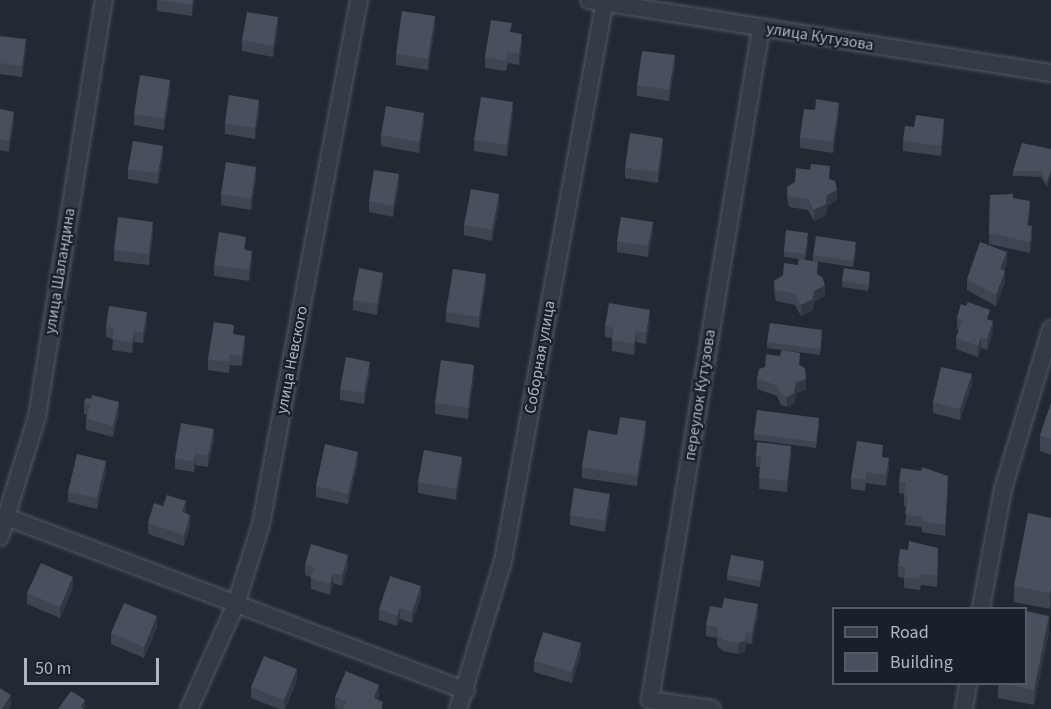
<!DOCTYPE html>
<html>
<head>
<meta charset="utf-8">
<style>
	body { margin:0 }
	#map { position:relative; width:1051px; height:709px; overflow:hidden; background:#212933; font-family:"Source Sans 3",sans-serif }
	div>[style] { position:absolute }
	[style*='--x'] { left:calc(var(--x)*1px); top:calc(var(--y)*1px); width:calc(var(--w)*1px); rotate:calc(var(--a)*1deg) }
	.roads { filter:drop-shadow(0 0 2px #525962) drop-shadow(0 0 2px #525962) }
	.street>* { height:16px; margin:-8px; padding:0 8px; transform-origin:8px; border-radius:8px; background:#343b44 }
	.wall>* { inset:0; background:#3e4550 }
	.shaded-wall>* { inset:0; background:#323841 }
	.building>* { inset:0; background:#48505d }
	span { translate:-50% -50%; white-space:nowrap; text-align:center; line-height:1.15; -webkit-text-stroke:4.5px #1a2029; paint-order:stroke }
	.street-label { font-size:16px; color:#afb6c1 }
	.legend { position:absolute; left:832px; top:607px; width:195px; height:78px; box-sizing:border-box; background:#1a2029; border:2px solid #565c66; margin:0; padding:8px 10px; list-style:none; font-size:18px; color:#afb6c1 }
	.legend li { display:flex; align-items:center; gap:12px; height:30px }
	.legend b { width:30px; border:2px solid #565c66 }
	.scale { position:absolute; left:24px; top:658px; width:135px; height:27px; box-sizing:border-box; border:3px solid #afb6c1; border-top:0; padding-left:8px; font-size:18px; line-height:21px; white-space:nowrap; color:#afb6c1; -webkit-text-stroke:4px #1a2029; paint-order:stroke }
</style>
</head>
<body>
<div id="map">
	<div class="roads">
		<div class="street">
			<i style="--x:589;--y:0;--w:468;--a:9"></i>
			<i style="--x:1;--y:515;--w:497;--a:20.7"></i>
			<i style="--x:0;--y:537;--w:126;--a:-72.9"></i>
			<i style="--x:37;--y:417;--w:422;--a:-80.9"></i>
			<i style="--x:981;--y:608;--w:121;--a:-79.5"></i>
			<i style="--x:1003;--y:489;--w:167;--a:-73.3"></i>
			<i style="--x:189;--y:709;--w:115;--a:-65.9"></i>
			<i style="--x:236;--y:604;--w:84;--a:-72.6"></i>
			<i style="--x:261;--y:524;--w:533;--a:-79.41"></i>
			<i style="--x:458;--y:709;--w:155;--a:-73.1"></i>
			<i style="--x:503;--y:561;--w:570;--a:-79.7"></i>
			<i style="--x:712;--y:709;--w:63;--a:-171.7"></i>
			<i style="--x:650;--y:700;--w:681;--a:-80.62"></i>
			<i style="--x:964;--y:709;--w:25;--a:-81"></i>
		</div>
	</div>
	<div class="wall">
		<i style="clip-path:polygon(157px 0,194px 0,192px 16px,157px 11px)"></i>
		<i style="clip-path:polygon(435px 27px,428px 70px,396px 65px,396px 54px)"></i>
		<i style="clip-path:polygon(278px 28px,273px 57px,242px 51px,242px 40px)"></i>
		<i style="clip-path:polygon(512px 32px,522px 45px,519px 65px,508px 63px,506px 71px,485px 68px,485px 57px)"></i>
		<i style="clip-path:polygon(0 36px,26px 50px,22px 77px,0 74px)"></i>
		<i style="clip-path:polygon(675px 66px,669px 101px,637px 96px,637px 85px)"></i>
		<i style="clip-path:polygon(170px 91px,164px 130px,134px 125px,134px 114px)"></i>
		<i style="clip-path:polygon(0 109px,14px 123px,9px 152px,0 150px)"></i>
		<i style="clip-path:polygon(259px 110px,255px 139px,225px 134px,225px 123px)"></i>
		<i style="clip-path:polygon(513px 113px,507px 156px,474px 151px,474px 140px)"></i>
		<i style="clip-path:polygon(839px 114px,833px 153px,800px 148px,800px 137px)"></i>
		<i style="clip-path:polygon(424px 123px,419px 153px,381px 146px,381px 135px)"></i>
		<i style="clip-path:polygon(944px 130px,941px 156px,903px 151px,903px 141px)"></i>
		<i style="clip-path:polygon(663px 148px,658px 183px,625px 178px,625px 168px)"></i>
		<i style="clip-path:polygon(1051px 149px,1051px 174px,1047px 187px,1041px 177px,1013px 176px,1013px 171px)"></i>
		<i style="clip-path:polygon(163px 156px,158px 184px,128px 179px,128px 169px)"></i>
		<i style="clip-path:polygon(256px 178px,251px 210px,221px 205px,221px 194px)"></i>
		<i style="clip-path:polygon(830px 179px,837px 200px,827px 206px,826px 215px,814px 221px,808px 210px,789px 207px,787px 198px,787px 187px)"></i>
		<i style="clip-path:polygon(399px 185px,393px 217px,369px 212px,369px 201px)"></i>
		<i style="clip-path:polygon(990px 195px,1013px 198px,1030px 211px,1028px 225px,1032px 237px,1030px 253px,989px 244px)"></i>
		<i style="clip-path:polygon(499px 205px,492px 241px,464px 235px,464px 225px)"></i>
		<i style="clip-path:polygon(153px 233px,149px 265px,114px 261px,114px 250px)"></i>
		<i style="clip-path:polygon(653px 233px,648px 257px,617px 252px,617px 241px)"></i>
		<i style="clip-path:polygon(808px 239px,805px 260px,818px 275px,825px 296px,814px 302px,813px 310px,801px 316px,795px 305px,776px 301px,774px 292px,774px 281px,798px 265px,799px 259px,784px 257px,784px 251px)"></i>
		<i style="clip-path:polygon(246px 248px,246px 250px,252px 262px,249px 281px,214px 276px,214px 265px)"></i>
		<i style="clip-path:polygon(856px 248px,853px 267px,813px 261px,813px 255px)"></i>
		<i style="clip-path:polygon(1007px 263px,1004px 270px,1005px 282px,996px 306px,967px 290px,967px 279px)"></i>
		<i style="clip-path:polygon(870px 278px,868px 291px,842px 287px,842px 281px)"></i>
		<i style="clip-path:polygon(383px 283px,377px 315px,353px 310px,353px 300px)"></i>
		<i style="clip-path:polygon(486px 285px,479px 328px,446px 322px,446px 312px)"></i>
		<i style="clip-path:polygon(957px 318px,990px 320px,993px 332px,987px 350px,981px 348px,978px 357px,956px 349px,956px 338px,959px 330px,957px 329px)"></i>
		<i style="clip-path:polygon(650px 321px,646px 344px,636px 342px,634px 355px,612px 351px,612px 338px,605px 337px,605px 326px)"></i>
		<i style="clip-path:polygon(147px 323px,143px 343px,134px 342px,132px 353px,112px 350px,113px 339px,106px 337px,106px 327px)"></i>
		<i style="clip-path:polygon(234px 334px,245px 346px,242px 366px,230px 365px,229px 373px,208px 370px,208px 359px)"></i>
		<i style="clip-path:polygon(822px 336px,820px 355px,783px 350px,800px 366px,806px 390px,796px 393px,794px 404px,787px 407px,781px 405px,777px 396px,757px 389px,757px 378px,765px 367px,780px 356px,782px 350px,767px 348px,767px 342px)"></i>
		<i style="clip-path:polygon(370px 373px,364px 404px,340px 400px,340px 389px)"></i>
		<i style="clip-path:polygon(474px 376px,468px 419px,435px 414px,435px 403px)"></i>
		<i style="clip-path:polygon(972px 385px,960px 420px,933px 413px,933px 402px)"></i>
		<i style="clip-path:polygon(84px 403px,119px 413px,113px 437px,86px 430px,86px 419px,87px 415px,84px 414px)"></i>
		<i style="clip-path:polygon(1051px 403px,1051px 455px,1040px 451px,1040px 435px)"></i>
		<i style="clip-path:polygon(819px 424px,816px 448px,754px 440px,754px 434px)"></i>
		<i style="clip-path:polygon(646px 432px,637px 486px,582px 478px,582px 467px,617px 435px)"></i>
		<i style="clip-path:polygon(214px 440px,208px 467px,195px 465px,194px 472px,175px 469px,175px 458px)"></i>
		<i style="clip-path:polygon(756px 456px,791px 457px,787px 492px,759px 489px,760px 467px,756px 467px)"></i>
		<i style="clip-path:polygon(883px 457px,889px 469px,886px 486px,866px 483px,865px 491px,851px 489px,851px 478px)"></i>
		<i style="clip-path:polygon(358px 462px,348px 504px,316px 497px,316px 486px)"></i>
		<i style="clip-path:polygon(462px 468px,456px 500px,418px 493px,418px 482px)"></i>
		<i style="clip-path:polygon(106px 472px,97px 509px,68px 502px,68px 492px)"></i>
		<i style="clip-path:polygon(899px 482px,948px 487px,945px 536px,922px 532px,922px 527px,905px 525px,907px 507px,904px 506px,904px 494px,899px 493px)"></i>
		<i style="clip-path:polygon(610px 505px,605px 532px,570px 525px,570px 515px)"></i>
		<i style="clip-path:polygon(163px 506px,186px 512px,186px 513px,190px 526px,184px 546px,148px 534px,148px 523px)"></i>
		<i style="clip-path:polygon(1051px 518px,1051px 603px,1050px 609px,1014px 602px,1014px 586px)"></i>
		<i style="clip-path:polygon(938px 558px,937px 587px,921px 585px,920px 590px,904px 588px,904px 578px,898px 577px,898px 566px)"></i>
		<i style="clip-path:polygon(305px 565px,348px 566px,342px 586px,333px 583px,330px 595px,311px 589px,311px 577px,305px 575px)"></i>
		<i style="clip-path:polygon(764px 567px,760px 587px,727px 580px,727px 575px)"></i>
		<i style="clip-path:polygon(73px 588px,60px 618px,27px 604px,27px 593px)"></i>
		<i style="clip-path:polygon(421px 597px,412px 623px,400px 619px,397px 626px,379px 620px,379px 609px)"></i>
		<i style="clip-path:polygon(758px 615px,752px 644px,746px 643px,745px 652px,738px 654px,723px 651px,717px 646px,717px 638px,706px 636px,706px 625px)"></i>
		<i style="clip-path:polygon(157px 627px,144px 658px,111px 644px,111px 633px)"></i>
		<i style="clip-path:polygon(1049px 632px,1034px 705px,998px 698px,998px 684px,1026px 684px)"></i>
		<i style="clip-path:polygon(581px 654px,572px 683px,534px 672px,534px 661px)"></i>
		<i style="clip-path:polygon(297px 680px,285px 709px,279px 709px,251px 698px,251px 687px)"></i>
		<i style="clip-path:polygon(379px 696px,377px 699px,383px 709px,339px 709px,335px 708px,335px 697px)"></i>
	</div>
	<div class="shaded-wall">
		<i style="clip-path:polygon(193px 0,194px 0,192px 16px,192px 5px)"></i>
		<i style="clip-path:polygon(435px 16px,435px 27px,428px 70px,428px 59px)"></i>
		<i style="clip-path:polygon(278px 17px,278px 28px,273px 57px,273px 46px)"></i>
		<i style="clip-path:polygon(522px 34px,522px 45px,519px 65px,519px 54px)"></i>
		<i style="clip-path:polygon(26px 39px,26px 50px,22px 77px,22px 66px)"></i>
		<i style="clip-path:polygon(675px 55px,675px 66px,669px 101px,669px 90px)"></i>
		<i style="clip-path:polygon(170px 80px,170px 91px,164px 130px,164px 119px)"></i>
		<i style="clip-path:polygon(259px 100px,259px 110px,255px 139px,255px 128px)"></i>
		<i style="clip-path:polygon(513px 102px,513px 113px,507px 156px,507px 145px)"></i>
		<i style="clip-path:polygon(839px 103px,839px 114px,833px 153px,833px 142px)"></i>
		<i style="clip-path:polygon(14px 112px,14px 123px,9px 152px,9px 141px)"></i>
		<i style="clip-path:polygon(424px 113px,424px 123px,419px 153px,419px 142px)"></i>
		<i style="clip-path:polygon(944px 119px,944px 130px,941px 156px,941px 146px)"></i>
		<i style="clip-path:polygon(663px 138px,663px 148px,658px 183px,658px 172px)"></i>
		<i style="clip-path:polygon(163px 146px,163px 156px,158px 184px,158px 173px)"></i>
		<i style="clip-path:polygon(256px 167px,256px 178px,251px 210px,251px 199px)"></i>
		<i style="clip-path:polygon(1051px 169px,1051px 174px,1047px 187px,1047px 182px)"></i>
		<i style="clip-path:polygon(399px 174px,399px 185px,393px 217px,393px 206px)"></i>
		<i style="clip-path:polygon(837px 190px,837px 200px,827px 206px,826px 215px,814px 221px,814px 210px,827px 195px)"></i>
		<i style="clip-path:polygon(499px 194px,499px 205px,492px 241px,492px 230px)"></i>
		<i style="clip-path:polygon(1030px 201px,1030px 211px,1027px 236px,1027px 225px)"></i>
		<i style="clip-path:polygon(153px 222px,153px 233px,149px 265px,149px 254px)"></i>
		<i style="clip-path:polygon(653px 222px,653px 233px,648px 257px,648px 246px)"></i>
		<i style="clip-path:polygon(1032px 226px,1032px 237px,1030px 253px,1030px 242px)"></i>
		<i style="clip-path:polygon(252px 251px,252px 262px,249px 281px,249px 270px)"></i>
		<i style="clip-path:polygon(1007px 252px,1007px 263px,1000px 280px,1000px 269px)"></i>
		<i style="clip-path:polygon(1005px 271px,1005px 282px,996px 306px,996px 295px)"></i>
		<i style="clip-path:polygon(383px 273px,383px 283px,377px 315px,377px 304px)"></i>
		<i style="clip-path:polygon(486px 274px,486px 285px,479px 328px,479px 317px)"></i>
		<i style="clip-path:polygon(825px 285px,825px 296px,814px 302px,813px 310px,801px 316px,801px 305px,814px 291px)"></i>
		<i style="clip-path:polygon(650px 310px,650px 321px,646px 344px,646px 333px)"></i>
		<i style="clip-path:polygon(147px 312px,147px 323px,143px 343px,143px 333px)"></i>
		<i style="clip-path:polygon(993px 321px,993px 332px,987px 350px,987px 339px)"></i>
		<i style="clip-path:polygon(134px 331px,134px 342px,132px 353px,132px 343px)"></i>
		<i style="clip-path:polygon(636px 331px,636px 342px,634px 355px,634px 344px)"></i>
		<i style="clip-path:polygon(245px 336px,245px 346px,242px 366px,242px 356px)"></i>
		<i style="clip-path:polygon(981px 337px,981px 348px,978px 357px,978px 346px)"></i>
		<i style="clip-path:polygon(370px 362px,370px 373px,364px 404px,364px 393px)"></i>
		<i style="clip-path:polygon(474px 365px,474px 376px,468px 419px,468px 408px)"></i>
		<i style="clip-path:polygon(972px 374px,972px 385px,960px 420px,960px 409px)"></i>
		<i style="clip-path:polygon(806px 379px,806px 390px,796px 393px,794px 404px,787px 407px,787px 397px,796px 382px)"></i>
		<i style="clip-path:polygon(119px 402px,119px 413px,113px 437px,113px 426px)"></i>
		<i style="clip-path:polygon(646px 421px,646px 432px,637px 486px,637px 476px)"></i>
		<i style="clip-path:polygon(214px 429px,214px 440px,208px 467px,208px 456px)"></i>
		<i style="clip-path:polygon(791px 446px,791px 457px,787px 492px,787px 481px)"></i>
		<i style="clip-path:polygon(358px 452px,358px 462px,348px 504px,348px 494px)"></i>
		<i style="clip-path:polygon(195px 454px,195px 465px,194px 472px,194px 462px)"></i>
		<i style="clip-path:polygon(462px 457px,462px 468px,456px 500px,456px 489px)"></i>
		<i style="clip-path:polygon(889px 458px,889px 469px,886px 486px,886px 475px)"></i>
		<i style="clip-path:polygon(106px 461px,106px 472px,97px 509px,97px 498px)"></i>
		<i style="clip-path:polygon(948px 476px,948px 487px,945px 536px,945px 525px)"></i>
		<i style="clip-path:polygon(610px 494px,610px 505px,605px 532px,605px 521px)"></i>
		<i style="clip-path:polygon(186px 501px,186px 512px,182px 523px,182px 512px)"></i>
		<i style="clip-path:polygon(190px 515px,190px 526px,184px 546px,184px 535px)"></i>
		<i style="clip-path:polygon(348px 555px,348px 566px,342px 586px,342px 575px)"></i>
		<i style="clip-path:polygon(764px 561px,764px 567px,760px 587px,760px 581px)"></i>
		<i style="clip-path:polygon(333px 573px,333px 583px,330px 595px,330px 584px)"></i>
		<i style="clip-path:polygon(73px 577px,73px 588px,60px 618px,60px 607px)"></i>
		<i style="clip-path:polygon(421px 586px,421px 597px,412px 623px,412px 612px)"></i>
		<i style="clip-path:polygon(1051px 588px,1051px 603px,1050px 609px,1050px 593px)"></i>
		<i style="clip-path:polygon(758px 604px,758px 615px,752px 644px,752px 633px)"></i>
		<i style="clip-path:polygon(400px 608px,400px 619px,397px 626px,397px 616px)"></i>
		<i style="clip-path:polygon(157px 616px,157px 627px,144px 658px,144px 647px)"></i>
		<i style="clip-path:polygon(1049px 616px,1049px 632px,1034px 705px,1034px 690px)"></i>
		<i style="clip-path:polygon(746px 632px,746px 643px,745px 652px,738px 654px,738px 643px)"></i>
		<i style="clip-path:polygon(581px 643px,581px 654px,572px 683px,572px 672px)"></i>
		<i style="clip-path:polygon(297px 669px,297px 680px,284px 709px,284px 700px)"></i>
		<i style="clip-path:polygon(379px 685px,379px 696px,374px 708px,374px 698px)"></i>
		<i style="clip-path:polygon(11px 695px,11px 706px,9px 709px,2px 709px)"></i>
		<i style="clip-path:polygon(85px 700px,85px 709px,81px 707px)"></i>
	</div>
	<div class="building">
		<i style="clip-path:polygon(158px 0,193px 0,192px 5px)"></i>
		<i style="clip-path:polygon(402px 11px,435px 16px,428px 59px,396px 54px)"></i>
		<i style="clip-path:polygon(247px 12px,278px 17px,273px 46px,242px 40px)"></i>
		<i style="clip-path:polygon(491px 20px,512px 23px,510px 32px,522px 34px,519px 54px,508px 52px,506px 61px,485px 57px)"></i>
		<i style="clip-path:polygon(0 36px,26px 39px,22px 66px,0 63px)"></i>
		<i style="clip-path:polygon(642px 51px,675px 55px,669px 90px,637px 85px)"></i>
		<i style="clip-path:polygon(140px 75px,170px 80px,164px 119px,134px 114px)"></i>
		<i style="clip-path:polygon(229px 95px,259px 100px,255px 128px,225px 123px)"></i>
		<i style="clip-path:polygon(481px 97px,513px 102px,507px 145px,474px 140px)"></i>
		<i style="clip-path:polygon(816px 99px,839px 103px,833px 142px,800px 137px,804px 109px,815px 110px)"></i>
		<i style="clip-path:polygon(386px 106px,424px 113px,419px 142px,381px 135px)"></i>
		<i style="clip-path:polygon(0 109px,14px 112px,9px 141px,0 139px)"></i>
		<i style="clip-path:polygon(916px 115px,944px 119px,941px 146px,903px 141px,905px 126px,914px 127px)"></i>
		<i style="clip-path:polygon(630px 133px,663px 138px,658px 172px,625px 168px)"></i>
		<i style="clip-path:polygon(133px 141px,163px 146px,158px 173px,128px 169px)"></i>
		<i style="clip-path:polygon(1022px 143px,1051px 149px,1051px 169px,1047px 182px,1041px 171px,1013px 171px)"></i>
		<i style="clip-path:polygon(226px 162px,256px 167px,251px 199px,221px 194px)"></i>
		<i style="clip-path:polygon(811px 164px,830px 166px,829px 179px,835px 181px,837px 190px,827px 195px,826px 204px,814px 210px,808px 199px,789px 196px,787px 187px,795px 182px,796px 168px,810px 170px)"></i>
		<i style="clip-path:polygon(374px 170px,399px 174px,393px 206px,369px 201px)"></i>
		<i style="clip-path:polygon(471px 189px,499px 194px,492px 230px,464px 225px)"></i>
		<i style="clip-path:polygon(1013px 194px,1013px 198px,1030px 201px,1027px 225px,1032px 226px,1030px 242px,989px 233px,990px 195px)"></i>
		<i style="clip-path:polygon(118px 217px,153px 222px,149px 254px,114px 250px)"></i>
		<i style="clip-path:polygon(621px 217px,653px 222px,648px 246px,617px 241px)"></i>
		<i style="clip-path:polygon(786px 230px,808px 233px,805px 254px,784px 251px)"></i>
		<i style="clip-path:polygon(219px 232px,246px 237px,244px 250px,252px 251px,249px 270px,214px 265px)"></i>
		<i style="clip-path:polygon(816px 236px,856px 242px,853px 261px,813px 255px)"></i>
		<i style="clip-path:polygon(980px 242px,1007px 252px,1000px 269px,1005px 271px,996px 295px,967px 279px)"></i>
		<i style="clip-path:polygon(799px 259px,818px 262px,817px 274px,822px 277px,825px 285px,814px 291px,813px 299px,801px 305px,795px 294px,776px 290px,774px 281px,783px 276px,784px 263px,798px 265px)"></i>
		<i style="clip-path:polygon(359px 268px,383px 273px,377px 304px,353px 300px)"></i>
		<i style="clip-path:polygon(844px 268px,870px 272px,868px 285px,842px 281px)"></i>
		<i style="clip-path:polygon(453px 269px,486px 274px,479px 317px,446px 312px)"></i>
		<i style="clip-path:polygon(968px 302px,990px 310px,987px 319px,993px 321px,987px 339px,981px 337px,978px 346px,956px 338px,962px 320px,957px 318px,961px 304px,966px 306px)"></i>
		<i style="clip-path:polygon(609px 303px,650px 310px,646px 333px,636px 331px,634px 344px,612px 340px,614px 328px,605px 326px)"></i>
		<i style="clip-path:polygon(109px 306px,147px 312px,143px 333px,134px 331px,132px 343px,112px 339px,114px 328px,106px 327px)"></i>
		<i style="clip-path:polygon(214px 322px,234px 325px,233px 334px,245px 336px,242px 356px,230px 354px,229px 362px,208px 359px)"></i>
		<i style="clip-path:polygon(770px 323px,822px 330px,820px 349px,767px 342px)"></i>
		<i style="clip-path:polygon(782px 350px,800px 353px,799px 365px,805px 368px,806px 379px,796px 382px,794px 393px,787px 397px,781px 394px,777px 386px,757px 378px,759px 369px,765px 367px,766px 354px,780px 356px)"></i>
		<i style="clip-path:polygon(346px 357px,370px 362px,364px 393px,340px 389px)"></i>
		<i style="clip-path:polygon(441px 360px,474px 365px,468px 408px,435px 403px)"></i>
		<i style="clip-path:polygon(941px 367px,972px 374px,960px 409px,933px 402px)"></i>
		<i style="clip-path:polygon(92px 395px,119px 402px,113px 426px,86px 419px,90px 405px,84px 403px,86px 398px,91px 399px)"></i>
		<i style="clip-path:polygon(1051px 403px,1051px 439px,1040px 435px)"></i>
		<i style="clip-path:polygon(757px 410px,819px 418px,816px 442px,754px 434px)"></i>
		<i style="clip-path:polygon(620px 417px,646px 421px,637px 476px,582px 467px,588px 430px,617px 435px)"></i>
		<i style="clip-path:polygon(181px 423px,214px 429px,208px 456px,195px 454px,194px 462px,175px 458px)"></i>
		<i style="clip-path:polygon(857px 441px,883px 445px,882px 457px,889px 458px,886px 475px,866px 472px,865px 480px,851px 478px)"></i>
		<i style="clip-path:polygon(757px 442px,791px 446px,787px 481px,759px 478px,761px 456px,756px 456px)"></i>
		<i style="clip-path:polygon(325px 444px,358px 452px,348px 494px,316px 486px)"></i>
		<i style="clip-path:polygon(424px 450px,462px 457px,456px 489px,418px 482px)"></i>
		<i style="clip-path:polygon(77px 454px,106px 461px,97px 498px,68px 492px)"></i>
		<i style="clip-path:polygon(922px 467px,948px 476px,945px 525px,922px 521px,923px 517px,905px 514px,908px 496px,904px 495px,906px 483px,899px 482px,901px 468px,921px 471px)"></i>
		<i style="clip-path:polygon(574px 488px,610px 494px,605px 521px,570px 515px)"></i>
		<i style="clip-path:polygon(167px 495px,186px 501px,182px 512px,190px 515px,184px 535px,148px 523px,154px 503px,163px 506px)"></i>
		<i style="clip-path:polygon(1028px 513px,1051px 518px,1051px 588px,1050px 593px,1014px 586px)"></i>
		<i style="clip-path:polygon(909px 541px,938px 548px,937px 576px,921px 574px,920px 579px,904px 577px,905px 567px,898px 566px,900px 549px,908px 550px)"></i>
		<i style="clip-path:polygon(311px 544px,348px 555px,342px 575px,333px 573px,330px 584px,311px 578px,314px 567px,305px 565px)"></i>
		<i style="clip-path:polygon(731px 555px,764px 561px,760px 581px,727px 575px)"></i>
		<i style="clip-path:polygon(41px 563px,73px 577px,60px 607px,27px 593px)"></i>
		<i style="clip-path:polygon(390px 576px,421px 586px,412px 612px,400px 608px,397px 616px,379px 609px)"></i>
		<i style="clip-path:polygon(724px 598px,758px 604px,752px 633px,746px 632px,745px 641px,738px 643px,723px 640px,717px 635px,718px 627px,706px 625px,710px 606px,722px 608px)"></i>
		<i style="clip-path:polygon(124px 603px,157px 616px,144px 647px,111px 633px)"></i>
		<i style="clip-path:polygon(1026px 611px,1049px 616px,1034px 690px,1004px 684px,1026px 684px)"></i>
		<i style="clip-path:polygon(543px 632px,581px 643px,572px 672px,534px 661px)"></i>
		<i style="clip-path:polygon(264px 656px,297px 669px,284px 700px,251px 687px)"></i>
		<i style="clip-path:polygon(346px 671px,379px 685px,374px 698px,383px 702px,381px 709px,343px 709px,346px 701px,335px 697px)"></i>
		<i style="clip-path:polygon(0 688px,11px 695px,2px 709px,0 709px)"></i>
		<i style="clip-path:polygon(71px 691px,85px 700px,81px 707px,84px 709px,58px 709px)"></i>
	</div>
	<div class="street-label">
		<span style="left:820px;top:37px;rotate:9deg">улица Кутузова</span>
		<span style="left:60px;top:271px;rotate:-81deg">улица Шаландина</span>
		<span style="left:540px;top:357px;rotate:-80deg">Соборная улица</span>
		<span style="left:292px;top:360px;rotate:-79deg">улица Невского</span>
		<span style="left:700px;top:395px;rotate:-81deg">переулок Кутузова</span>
	</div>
	<ul class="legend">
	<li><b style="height:8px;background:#343b44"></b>Road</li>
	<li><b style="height:16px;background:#48505d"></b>Building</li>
	</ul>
	<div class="scale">50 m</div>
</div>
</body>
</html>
